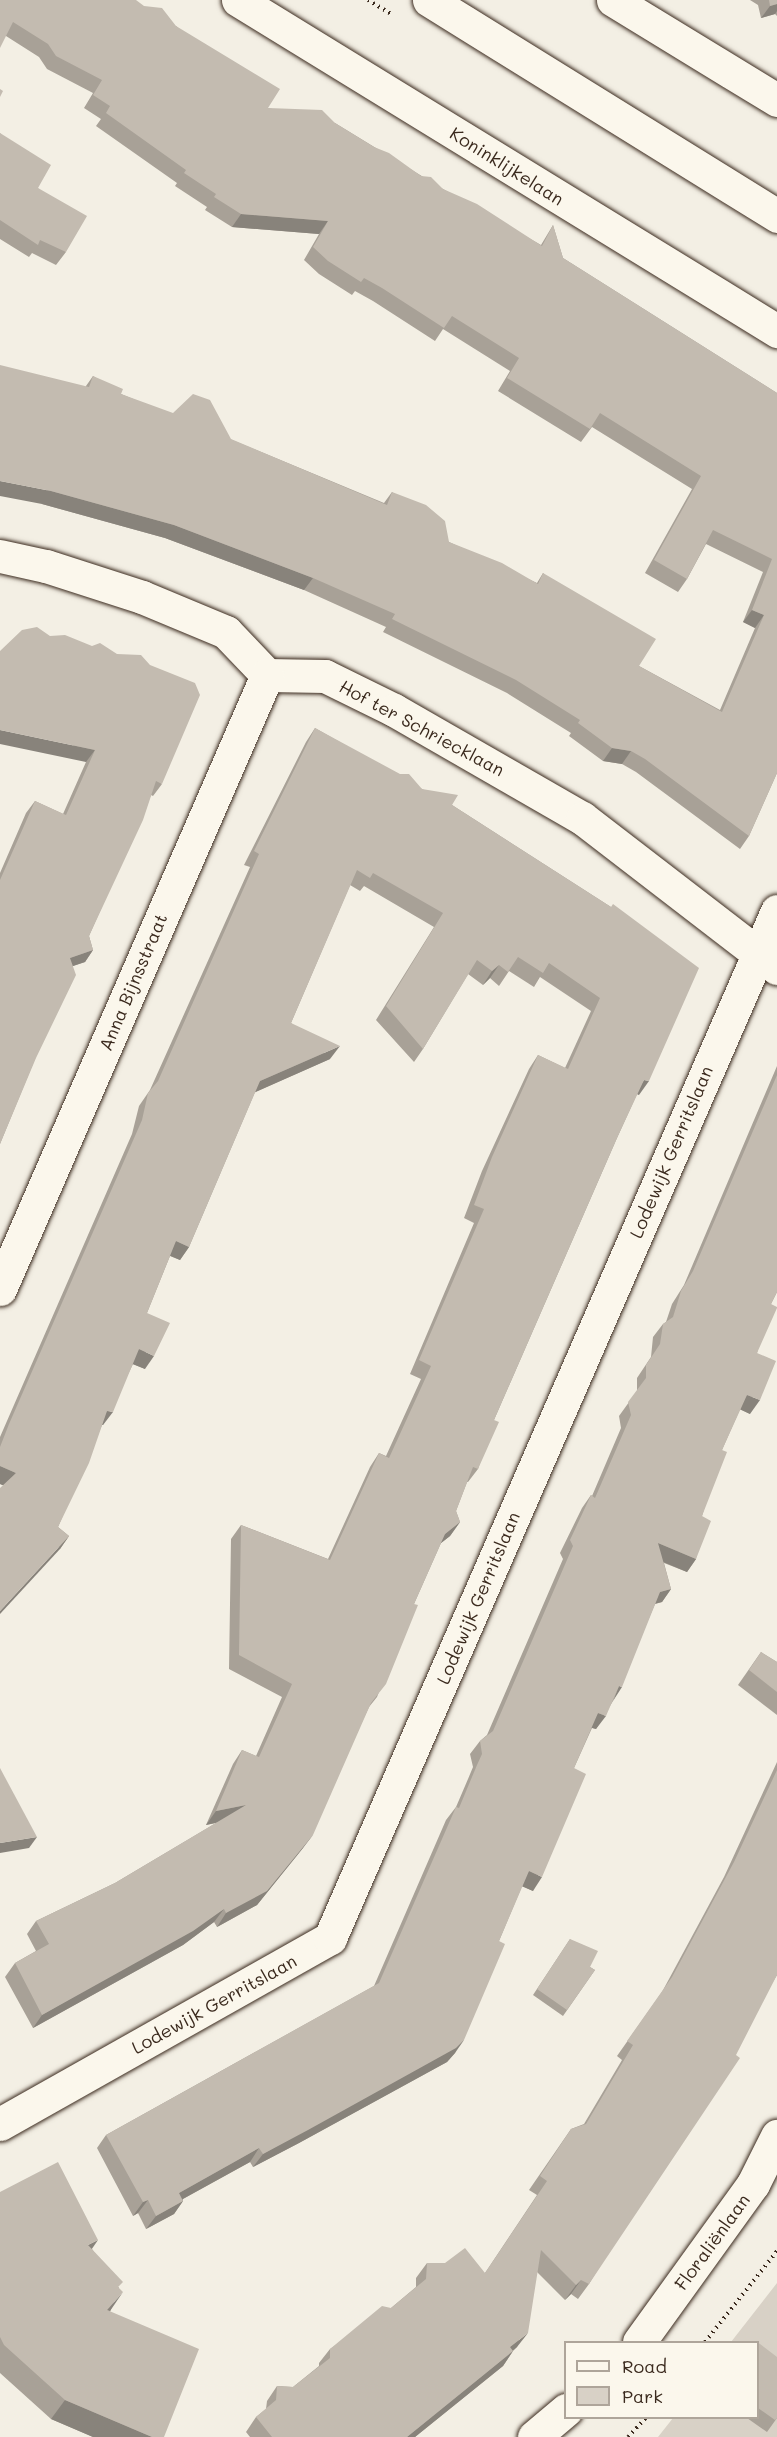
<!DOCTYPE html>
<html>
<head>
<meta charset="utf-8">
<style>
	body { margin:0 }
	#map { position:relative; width:777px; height:2437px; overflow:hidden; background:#f3efe4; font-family:Mali,sans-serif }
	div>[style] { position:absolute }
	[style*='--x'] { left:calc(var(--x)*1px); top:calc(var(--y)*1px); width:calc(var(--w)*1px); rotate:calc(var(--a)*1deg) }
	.green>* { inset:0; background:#d8d1c6 }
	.path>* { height:4px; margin-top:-2px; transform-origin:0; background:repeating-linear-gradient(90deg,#3b2a1e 0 1.5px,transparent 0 6px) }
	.roads { filter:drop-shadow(0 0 2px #3b2a1e) drop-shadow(0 0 2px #3b2a1e) }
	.minor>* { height:33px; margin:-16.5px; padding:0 16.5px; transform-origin:16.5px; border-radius:16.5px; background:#fbf7ec }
	.wall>* { inset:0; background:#a8a197 }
	.shaded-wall>* { inset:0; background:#88837b }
	.building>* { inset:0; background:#c3bbb0 }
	span { translate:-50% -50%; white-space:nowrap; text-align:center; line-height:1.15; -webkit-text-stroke:4.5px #fbf7ec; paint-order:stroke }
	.street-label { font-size:18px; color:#3b2a1e }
	.legend { position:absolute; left:564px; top:2341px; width:195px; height:78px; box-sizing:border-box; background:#fbf7ec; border:2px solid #aea59a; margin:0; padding:8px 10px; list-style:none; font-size:18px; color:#3b2a1e }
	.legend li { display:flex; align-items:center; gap:12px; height:30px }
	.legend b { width:30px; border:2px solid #aea59a }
</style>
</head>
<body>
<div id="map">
	<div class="green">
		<i style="clip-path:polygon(777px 2283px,777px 2437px,658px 2437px,673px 2418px,758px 2418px,758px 2342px,731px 2342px)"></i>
	</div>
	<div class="path">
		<i style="--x:368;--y:0;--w:29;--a:31"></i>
		<i style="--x:705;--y:2342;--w:116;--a:-51.6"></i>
		<i style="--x:628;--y:2437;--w:26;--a:-47"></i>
	</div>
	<div class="roads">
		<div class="minor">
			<i style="--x:238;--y:0;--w:633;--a:31.55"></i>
			<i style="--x:429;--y:0;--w:410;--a:31.8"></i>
			<i style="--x:613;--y:0;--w:192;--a:31.4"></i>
			<i style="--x:0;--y:556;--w:47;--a:12.3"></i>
			<i style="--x:46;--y:566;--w:101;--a:17.9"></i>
			<i style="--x:142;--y:597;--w:91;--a:22.6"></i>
			<i style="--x:226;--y:632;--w:59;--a:46.4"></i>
			<i style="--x:267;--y:675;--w:58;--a:1"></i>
			<i style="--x:325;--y:676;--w:77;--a:26.2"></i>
			<i style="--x:394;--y:710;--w:217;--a:29.9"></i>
			<i style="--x:582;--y:818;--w:246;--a:37.6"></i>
			<i style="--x:0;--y:1289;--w:670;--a:-66.5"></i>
			<i style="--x:0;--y:2124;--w:379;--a:-29.4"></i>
			<i style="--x:330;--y:1938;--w:1120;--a:-66.48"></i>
			<i style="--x:639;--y:2342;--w:195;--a:-54.2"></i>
			<i style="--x:753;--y:2184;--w:54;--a:-63.4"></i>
			<i style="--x:534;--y:2437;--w:42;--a:-40.2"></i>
		</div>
	</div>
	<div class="wall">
		<i style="clip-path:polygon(0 0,176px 26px,268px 108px,335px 123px,443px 189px,541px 245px,553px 225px,563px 258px,777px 393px,777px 773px,749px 836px,740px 849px,636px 772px,622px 764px,603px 761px,569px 736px,571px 733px,507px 693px,383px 632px,386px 627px,304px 590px,165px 538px,42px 504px,86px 386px,93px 376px,121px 394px,384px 503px,392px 492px,449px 542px,537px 583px,543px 573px,639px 666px,720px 710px,755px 628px,743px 622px,763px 572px,706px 544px,687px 579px,678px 592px,645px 573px,692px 489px,592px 427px,581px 442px,498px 391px,510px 371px,443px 329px,435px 341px,373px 301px,355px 291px,352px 295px,319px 274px,304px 260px,319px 234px,232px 227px,205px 210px,207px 207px,175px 186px,177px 183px,96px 126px,101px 119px,84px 108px,93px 93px,47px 69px,39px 57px,6px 36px)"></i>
		<i style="clip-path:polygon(750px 0,777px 0,777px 16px,775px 14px,761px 18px,758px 5px)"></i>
		<i style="clip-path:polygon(0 133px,38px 188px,66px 252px,56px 265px,32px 253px,29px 257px,0 239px)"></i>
		<i style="clip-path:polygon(0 651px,162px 784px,153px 796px,151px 795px,89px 936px,93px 950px,85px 962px,73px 966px,0 1144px,0 873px,26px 813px,35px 801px,63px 814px,86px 762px)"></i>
		<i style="clip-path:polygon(315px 728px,422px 789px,452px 805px,611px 907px,639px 1095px,637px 1094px,617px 1138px,494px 1420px,478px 1469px,468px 1482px,467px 1482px,456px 1511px,460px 1522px,450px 1536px,441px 1543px,414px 1604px,377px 1697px,369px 1707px,303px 1848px,257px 1905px,217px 1927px,214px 1922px,183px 1945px,33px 2028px,5px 1977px,15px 1963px,36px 1951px,27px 1934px,36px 1921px,115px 1883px,216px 1823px,206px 1825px,233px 1764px,242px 1750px,256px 1756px,282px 1697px,229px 1669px,231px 1539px,241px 1525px,328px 1559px,370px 1467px,379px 1453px,386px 1456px,421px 1379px,410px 1374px,474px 1223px,464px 1218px,482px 1171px,529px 1069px,538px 1055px,565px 1068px,591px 1011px,540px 977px,534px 987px,509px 971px,499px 986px,490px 978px,483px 985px,468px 974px,423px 1049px,414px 1062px,376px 1020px,434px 927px,364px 886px,360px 891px,350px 885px,291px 1023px,330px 1059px,255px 1092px,189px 1247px,180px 1260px,170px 1256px,147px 1313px,145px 1369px,133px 1364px,103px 1425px,102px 1425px,58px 1527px,69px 1536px,60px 1549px,3px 1485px,0 1484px,0 1437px,132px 1134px,139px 1106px,150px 1090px,250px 867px,244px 865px,306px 742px)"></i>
		<i style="clip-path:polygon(777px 1066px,777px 1292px,771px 1304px,757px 1353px,750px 1414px,740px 1409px,722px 1450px,702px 1516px,696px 1559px,687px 1572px,664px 1563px,671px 1589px,662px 1602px,655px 1604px,613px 1701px,596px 1729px,592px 1728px,574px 1768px,533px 1891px,522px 1886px,499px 1941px,455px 2053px,447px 2062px,299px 2143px,253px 2167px,250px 2162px,183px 2199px,183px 2201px,174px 2214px,146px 2229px,138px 2213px,133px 2216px,97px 2148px,106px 2135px,374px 1986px,446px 1820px,456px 1807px,468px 1779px,473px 1767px,470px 1754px,480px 1741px,487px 1735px,563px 1559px,560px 1553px,582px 1508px,591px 1495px,592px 1496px,621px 1428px,619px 1416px,637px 1391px,637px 1378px,651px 1357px,653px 1337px,663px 1324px,666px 1322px,672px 1304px,684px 1285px)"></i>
		<i style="clip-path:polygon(761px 1652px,777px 1662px,777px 1715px,738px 1685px)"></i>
		<i style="clip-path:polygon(777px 1762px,777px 1975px,589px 2284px,578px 2299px,571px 2294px,565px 2300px,537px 2272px,517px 2347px,513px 2351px,503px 2366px,415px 2437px,250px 2437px,246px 2432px,256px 2417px,266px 2409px,267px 2401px,277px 2386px,293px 2387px,319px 2366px,319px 2363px,330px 2349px,391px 2308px,416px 2287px,416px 2278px,427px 2263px,485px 2273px,537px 2195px,529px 2190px,571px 2129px,584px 2124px,622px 2060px,617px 2056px,662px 1992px,724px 1877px)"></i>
		<i style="clip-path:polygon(570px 1939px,590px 1967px,595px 1970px,563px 2016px,533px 1995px)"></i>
		<i style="clip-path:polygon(0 2192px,92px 2249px,119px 2288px,110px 2312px,164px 2437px,93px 2437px,51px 2419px,0 2373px)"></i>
		<i style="clip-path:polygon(758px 2343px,777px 2418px,767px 2432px,747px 2418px,758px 2418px)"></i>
	</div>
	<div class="shaded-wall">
		<i style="clip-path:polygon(777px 4px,777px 11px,775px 14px,761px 18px,770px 6px)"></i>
		<i style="clip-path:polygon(241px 214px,328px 221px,319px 234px,232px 227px)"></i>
		<i style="clip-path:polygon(0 481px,51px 491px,174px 525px,313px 578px,304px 590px,165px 538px,42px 504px,0 496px)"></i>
		<i style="clip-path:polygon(752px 610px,764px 615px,755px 628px,743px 622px)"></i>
		<i style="clip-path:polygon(0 730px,95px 750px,86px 762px,0 744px)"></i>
		<i style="clip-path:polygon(612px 748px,631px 751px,622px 764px,603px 761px)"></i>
		<i style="clip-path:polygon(93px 950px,85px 962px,61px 970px,70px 958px)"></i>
		<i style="clip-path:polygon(499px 965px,490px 978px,483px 985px,492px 971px)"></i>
		<i style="clip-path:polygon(340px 1046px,330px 1059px,251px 1094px,260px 1081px)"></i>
		<i style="clip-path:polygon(644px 1080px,649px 1081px,639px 1095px,635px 1093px)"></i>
		<i style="clip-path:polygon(176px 1241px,189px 1247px,180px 1260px,166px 1254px)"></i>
		<i style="clip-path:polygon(139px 1349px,154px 1356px,145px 1369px,130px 1363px)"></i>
		<i style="clip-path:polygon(747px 1395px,760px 1400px,750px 1414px,737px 1408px)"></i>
		<i style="clip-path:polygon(107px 1411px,113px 1412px,103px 1425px,98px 1425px)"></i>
		<i style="clip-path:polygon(0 1466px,16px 1473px,7px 1487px,0 1484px)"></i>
		<i style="clip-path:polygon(460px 1522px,450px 1536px,436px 1547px,445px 1534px)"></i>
		<i style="clip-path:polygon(69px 1536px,60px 1549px,0 1614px,0 1611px)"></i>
		<i style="clip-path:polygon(658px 1543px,696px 1559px,687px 1572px,649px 1556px)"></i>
		<i style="clip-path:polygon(671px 1589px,662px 1602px,650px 1605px,660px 1592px)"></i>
		<i style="clip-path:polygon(619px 1686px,622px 1687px,613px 1701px)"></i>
		<i style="clip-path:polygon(598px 1713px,606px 1716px,596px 1729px,589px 1727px)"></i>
		<i style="clip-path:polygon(246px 1805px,237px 1818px,206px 1825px,216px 1811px)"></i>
		<i style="clip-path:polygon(313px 1835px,303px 1848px,257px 1905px,217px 1927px,226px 1913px)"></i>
		<i style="clip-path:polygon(37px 1837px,29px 1848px,0 1853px,0 1843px)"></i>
		<i style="clip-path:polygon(529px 1871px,542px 1877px,533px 1891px,519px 1885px)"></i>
		<i style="clip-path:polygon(224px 1909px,214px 1922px,183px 1945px,33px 2028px,42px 2015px)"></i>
		<i style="clip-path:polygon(464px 2040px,455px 2053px,447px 2062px,299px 2143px,253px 2167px,263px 2154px)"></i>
		<i style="clip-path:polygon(259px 2148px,250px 2162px,170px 2206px,179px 2193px)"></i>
		<i style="clip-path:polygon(148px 2200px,138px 2213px,133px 2216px,143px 2202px)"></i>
		<i style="clip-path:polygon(183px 2201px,174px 2214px,146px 2229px,156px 2216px)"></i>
		<i style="clip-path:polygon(98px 2240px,85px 2259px,88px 2245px)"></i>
		<i style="clip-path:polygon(581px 2280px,571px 2294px,565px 2300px,576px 2285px)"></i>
		<i style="clip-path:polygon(123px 2292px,110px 2311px,107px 2310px)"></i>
		<i style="clip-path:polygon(528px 2333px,517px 2347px,499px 2362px,510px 2347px)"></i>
		<i style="clip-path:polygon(513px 2351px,503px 2366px,415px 2437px,407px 2437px)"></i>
		<i style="clip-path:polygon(65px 2400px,152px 2437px,93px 2437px,51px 2419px)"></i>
	</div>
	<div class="building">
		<i style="clip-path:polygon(0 0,136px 0,144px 6px,162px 8px,176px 26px,280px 89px,268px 108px,322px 110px,335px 123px,374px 147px,389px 153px,421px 176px,431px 177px,443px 189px,477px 204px,542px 246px,553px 225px,563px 258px,777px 393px,777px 773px,749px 836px,645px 759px,631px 751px,612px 748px,578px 723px,580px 720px,516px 680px,392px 619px,395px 614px,313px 578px,174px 525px,51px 491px,0 481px,0 365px,89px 387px,93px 376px,123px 389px,121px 394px,173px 413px,193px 394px,210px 400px,231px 439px,387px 505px,392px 492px,426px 505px,445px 521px,449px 542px,502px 563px,538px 584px,543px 573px,656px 639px,639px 666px,722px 712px,764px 615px,752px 610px,772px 559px,713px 530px,687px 579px,654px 560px,701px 476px,600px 413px,590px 429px,507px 378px,519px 358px,452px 316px,444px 328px,382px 288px,364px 278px,361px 282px,328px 261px,313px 247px,328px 221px,241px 214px,214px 197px,216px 194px,184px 173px,186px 170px,106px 113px,110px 106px,93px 95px,102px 80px,56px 56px,48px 44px,13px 22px,0 48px)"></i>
		<i style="clip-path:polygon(769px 0,777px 0,777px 4px,770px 6px)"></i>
		<i style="clip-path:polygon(0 89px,3px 91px,0 97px)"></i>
		<i style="clip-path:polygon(0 133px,51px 165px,38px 188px,87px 216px,66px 252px,40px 240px,38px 245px,0 220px)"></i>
		<i style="clip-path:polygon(37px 627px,50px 636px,65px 635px,92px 646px,100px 643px,117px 654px,141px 655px,150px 665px,195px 683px,200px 695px,162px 784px,156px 781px,143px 820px,89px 936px,93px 950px,70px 958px,76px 975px,36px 1058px,0 1144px,0 880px,35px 801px,66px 815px,95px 750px,0 730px,0 651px,22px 630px)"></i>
		<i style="clip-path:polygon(315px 728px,400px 774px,409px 774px,422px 789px,458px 795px,452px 805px,611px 907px,613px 904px,699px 968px,649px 1081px,644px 1080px,617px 1138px,494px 1420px,499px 1422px,478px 1469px,473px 1467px,456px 1511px,460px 1522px,445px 1534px,414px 1604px,418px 1605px,386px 1684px,371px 1703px,313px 1835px,267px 1891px,226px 1913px,224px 1909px,193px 1931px,42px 2015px,15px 1963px,49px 1944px,36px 1921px,115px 1883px,246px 1805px,216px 1811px,242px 1750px,259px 1757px,292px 1684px,239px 1655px,241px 1525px,330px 1560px,379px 1453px,389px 1458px,431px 1366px,419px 1360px,484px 1209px,474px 1205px,492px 1157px,538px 1055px,568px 1069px,600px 998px,549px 963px,543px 973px,518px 957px,508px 972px,499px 965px,492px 971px,477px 960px,423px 1049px,386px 1006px,443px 913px,373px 873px,370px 878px,357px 870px,291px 1023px,340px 1046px,260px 1081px,189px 1247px,176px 1241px,147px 1313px,170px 1323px,154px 1356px,139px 1349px,113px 1412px,107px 1411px,89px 1463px,58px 1527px,69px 1536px,0 1611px,0 1488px,16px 1473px,0 1466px,0 1447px,9px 1424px,142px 1120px,148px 1093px,158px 1081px,259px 854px,254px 851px)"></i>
		<i style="clip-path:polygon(777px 1075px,777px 1292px,771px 1304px,777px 1307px,777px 1308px,757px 1353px,776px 1361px,760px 1400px,747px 1395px,722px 1450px,727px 1452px,702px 1516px,711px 1521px,696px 1559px,658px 1543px,671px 1589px,660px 1592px,622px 1687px,619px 1686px,606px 1716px,598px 1713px,574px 1768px,586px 1774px,542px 1877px,529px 1871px,499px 1941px,505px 1944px,464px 2040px,456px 2048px,308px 2130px,263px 2154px,259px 2148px,179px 2193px,183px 2201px,156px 2216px,148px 2200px,143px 2202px,106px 2135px,379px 1983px,456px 1807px,459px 1808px,477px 1765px,482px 1754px,480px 1741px,493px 1731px,573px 1546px,570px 1540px,591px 1495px,595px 1498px,631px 1415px,628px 1402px,646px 1378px,646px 1365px,660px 1344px,663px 1324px,673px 1317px,681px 1291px,693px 1271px)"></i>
		<i style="clip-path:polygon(761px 1652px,777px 1662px,777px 1692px,749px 1670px)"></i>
		<i style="clip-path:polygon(0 1768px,37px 1837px,0 1843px)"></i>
		<i style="clip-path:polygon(777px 1770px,777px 1975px,736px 2055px,740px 2058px,589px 2284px,581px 2280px,576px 2285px,541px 2250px,528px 2333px,510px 2347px,513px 2351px,407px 2437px,272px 2437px,256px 2417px,276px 2400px,277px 2386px,293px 2387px,330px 2358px,330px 2349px,382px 2306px,391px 2308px,426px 2279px,427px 2263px,445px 2263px,465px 2248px,485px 2273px,547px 2181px,540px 2176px,571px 2129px,586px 2124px,633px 2045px,627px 2041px,672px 1977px,734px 1862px)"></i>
		<i style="clip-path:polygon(570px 1939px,598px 1951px,590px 1967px,595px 1970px,567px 2010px,537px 1989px)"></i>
		<i style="clip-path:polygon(58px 2162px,98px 2240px,88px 2245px,123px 2282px,118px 2287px,123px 2292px,107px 2310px,199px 2349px,164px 2437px,152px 2437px,65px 2400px,4px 2345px,0 2337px,0 2192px)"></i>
		<i style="clip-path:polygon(756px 2341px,777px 2357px,777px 2418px,775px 2420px,758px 2408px,758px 2343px,755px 2343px)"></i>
	</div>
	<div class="street-label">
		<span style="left:507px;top:166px;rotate:32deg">Koninklijkelaan</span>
		<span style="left:422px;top:728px;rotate:28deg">Hof ter Schriecklaan</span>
		<span style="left:133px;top:982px;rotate:-67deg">Anna Bijnsstraat</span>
		<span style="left:671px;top:1152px;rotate:-67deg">Lodewijk Gerritslaan</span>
		<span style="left:478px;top:1598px;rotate:-67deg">Lodewijk Gerritslaan</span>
		<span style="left:214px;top:2004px;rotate:-29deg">Lodewijk Gerritslaan</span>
		<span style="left:712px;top:2242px;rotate:-54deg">Floraliënlaan</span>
	</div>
	<ul class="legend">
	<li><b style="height:8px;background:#fbf7ec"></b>Road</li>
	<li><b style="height:16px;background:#d8d1c6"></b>Park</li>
	</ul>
</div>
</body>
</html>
